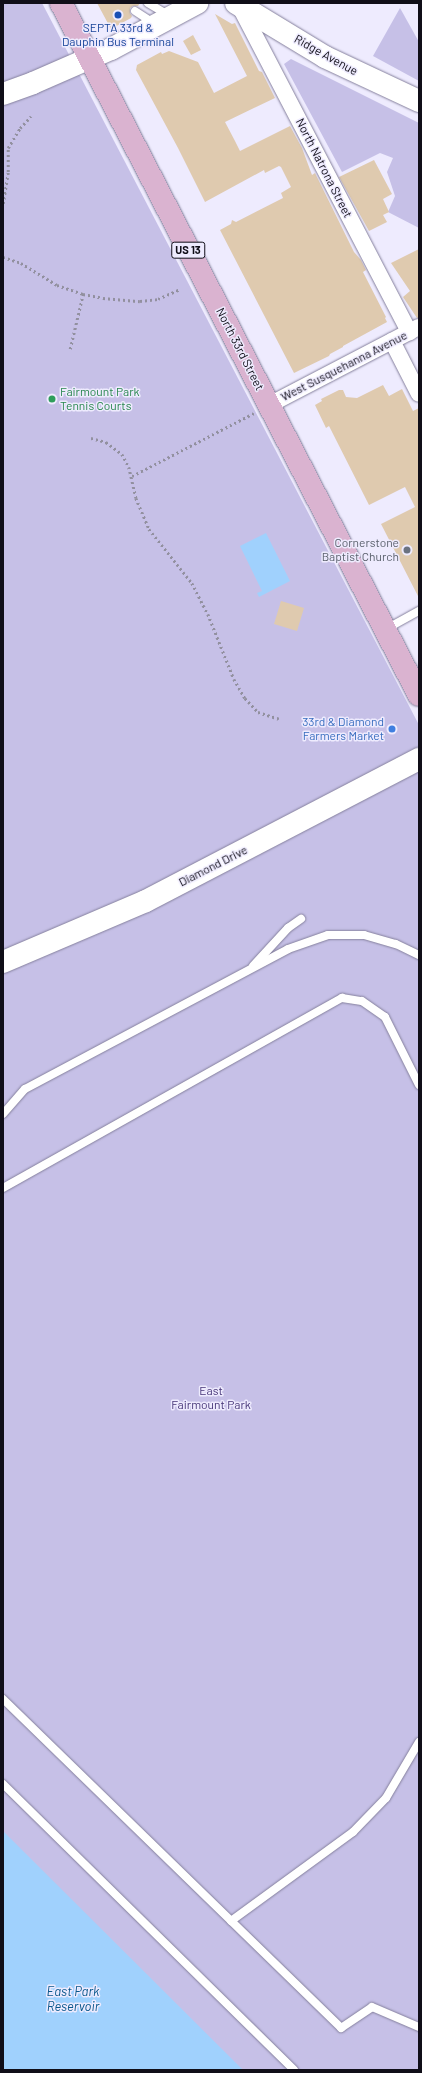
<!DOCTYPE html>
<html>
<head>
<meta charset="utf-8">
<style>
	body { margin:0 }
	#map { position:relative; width:422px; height:2073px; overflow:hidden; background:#eeebfe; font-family:Barlow,sans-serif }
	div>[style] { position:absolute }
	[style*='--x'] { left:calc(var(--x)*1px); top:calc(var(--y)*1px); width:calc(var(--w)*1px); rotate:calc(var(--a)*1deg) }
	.green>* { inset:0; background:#c6c0e7 }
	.water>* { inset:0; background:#a0d1fd }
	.building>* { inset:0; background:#dfcaaf }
	.path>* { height:2.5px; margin-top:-1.25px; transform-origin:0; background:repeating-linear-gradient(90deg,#92909f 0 2px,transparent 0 5px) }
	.roads { filter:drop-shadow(0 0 1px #85809d) drop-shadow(0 0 1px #85809d) }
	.lane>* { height:8px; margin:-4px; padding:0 4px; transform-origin:4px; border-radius:4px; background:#fff }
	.street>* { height:16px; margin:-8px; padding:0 8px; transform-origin:8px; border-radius:8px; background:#fff }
	.secondary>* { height:22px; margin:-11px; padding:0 11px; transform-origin:11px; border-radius:11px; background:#fff }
	.primary>* { height:22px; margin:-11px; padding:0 11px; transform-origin:11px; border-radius:11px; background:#dab3d0 }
	.dots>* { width:11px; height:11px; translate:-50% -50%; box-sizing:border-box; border:2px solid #eeebfe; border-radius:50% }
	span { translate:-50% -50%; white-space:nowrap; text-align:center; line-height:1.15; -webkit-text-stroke:3px #eeebfe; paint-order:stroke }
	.shield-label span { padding:1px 3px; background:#eeebfe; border:1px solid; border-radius:3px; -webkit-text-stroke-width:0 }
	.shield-label { font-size:11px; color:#100e18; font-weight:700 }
	.transit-label { font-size:12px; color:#164399 }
	.street-label { font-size:12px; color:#100e18 }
	.leisure-label { font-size:12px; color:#27864d }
	.left { translate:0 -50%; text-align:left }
	.worship-label { font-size:12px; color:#5b616d }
	.right { translate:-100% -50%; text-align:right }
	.shop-label { font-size:12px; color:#366cbe }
	.park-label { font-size:12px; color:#453477 }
	.water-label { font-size:13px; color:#08578c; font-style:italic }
	.frame { position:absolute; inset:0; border:4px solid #100e18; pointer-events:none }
</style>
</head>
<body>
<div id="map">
	<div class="green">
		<i style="clip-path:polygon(3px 3px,42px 3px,419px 725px,419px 2070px,3px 2070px)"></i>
		<i style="clip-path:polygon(400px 8px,419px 42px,419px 81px,373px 56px)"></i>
		<i style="clip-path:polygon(291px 59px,419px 123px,419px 228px,388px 212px,395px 196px,387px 172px,393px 158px,380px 153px,342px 172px,284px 64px)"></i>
	</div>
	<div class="water">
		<i style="clip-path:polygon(266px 533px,290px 581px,259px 597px,257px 593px,262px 591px,240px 546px)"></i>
		<i style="clip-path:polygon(3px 1831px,243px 2070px,3px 2070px)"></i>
	</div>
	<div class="building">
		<i style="clip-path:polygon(97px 3px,140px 3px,138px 6px,133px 6px,130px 8px,130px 13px,132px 16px,131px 18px,111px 29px)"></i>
		<i style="clip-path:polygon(215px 14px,232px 24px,235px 23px,259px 71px,262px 72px,275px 98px,225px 122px,235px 141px,240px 151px,290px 126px,302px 148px,312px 175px,315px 173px,354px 252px,361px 260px,366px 270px,363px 272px,386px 317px,385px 318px,387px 322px,343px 346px,343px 347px,330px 354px,329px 356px,294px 373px,220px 230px,231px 224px,232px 220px,236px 222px,283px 198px,281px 193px,291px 187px,281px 167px,279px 166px,265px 173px,264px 170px,205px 202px,178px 148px,136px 70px,137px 65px,161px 52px,162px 54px,169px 51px,198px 62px,214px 93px,247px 76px)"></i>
		<i style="clip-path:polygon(193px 35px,201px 50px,191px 55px,183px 41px)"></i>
		<i style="clip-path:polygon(374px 160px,392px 194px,383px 199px,389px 212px,383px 215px,387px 222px,369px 231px,339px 177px)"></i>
		<i style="clip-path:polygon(419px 249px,419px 318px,417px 318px,403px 297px,410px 291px,391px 263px)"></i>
		<i style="clip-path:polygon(383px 385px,389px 396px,402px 389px,413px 411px,419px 408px,419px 598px,381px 524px,415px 507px,405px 487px,369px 505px,329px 426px,326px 428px,315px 405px,322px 401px,321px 399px,339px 390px,343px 390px,346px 397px,357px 398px)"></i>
		<i style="clip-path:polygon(281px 601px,304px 608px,297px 631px,274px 624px)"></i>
	</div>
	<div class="path">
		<i style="--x:3;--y:204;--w:32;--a:-81"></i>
		<i style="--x:8;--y:172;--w:24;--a:-90"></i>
		<i style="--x:8;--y:148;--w:23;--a:-59"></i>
		<i style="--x:20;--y:128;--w:16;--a:-47"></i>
		<i style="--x:3;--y:257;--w:19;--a:18"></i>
		<i style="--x:21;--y:263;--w:42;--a:31.4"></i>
		<i style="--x:57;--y:285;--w:28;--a:19"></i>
		<i style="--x:83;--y:294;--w:20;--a:11"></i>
		<i style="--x:103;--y:298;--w:37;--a:5"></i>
		<i style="--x:140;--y:301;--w:18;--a:-6"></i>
		<i style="--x:158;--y:299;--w:24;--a:-24"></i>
		<i style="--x:70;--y:349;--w:57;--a:-76.7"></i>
		<i style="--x:91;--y:438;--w:16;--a:15"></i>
		<i style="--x:106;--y:442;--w:20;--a:37"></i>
		<i style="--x:122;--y:454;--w:15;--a:62"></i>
		<i style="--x:129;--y:467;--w:32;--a:77"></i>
		<i style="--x:136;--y:498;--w:34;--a:67"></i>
		<i style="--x:149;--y:529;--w:69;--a:51.5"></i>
		<i style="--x:192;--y:583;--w:35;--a:63"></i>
		<i style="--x:208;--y:614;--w:70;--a:68.2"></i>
		<i style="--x:234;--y:679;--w:22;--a:60"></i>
		<i style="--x:245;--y:698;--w:19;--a:47"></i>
		<i style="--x:258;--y:712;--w:22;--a:18"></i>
		<i style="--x:132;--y:476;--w:137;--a:-27.3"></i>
	</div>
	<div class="roads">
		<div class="lane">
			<i style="--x:148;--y:3;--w:26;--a:31"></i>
			<i style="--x:135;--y:11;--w:24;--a:33"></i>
			<i style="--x:386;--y:629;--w:38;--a:-29"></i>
			<i style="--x:253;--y:966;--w:52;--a:-47.4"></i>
			<i style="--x:288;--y:928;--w:16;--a:-35"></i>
			<i style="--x:3;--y:1114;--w:33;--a:-49"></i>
			<i style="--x:25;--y:1089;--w:298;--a:-28"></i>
			<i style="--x:288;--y:949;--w:42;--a:-19.3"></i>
			<i style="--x:328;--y:935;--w:36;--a:0"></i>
			<i style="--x:364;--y:935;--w:33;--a:16"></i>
			<i style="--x:396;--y:944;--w:25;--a:26"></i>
			<i style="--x:3;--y:1188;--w:389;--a:-29.3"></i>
			<i style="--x:342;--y:998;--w:20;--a:9"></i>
			<i style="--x:362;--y:1001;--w:28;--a:35"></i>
			<i style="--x:385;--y:1017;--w:76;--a:63.4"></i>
			<i style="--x:3;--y:1699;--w:472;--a:44.2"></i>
			<i style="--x:341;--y:2028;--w:37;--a:-34"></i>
			<i style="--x:372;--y:2007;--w:51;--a:23.1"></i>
			<i style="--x:3;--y:1784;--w:408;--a:44.5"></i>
			<i style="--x:231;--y:1921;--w:151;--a:-36.1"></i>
			<i style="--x:353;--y:1832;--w:47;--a:-45.9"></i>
			<i style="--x:386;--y:1798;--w:65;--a:-59.5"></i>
		</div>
		<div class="street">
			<i style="--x:239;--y:5;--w:369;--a:62.5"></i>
			<i style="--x:392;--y:341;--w:59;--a:63"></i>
			<i style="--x:269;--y:405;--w:169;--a:-27.5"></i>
		</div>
		<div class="secondary">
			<i style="--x:236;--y:3;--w:104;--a:31.2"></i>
			<i style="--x:325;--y:57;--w:104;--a:25.1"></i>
			<i style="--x:3;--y:94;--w:32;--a:-20"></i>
			<i style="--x:33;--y:83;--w:85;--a:-23.6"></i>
			<i style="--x:111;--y:49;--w:98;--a:-28.1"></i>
			<i style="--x:3;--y:962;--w:155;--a:-23.1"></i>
			<i style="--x:146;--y:901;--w:308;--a:-27.5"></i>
		</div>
		<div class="primary">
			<i style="--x:61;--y:3;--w:779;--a:62.65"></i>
		</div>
	</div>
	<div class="dots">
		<i style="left:118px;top:15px;background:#1a4fb4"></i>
		<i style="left:52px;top:399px;background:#2e9e5b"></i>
		<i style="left:407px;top:550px;background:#6b7280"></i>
		<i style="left:392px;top:729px;background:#3f7fe0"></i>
	</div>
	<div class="shield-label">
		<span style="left:188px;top:250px">US 13</span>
	</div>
	<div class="transit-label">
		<span style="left:118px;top:35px">SEPTA 33rd &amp;<br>Dauphin Bus Terminal</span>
	</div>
	<div class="street-label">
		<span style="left:326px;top:55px;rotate:29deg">Ridge Avenue</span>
		<span style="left:324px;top:168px;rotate:63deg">North Natrona Street</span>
		<span style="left:240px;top:349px;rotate:63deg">North 33rd Street</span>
		<span style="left:344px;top:366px;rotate:-27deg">West Susquehanna Avenue</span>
		<span style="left:213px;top:866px;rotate:-27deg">Diamond Drive</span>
	</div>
	<div class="leisure-label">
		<span class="left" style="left:60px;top:399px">Fairmount Park<br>Tennis Courts</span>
	</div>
	<div class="worship-label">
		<span class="right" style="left:399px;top:550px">Cornerstone<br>Baptist Church</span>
	</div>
	<div class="shop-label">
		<span class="right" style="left:384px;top:729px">33rd &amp; Diamond<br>Farmers Market</span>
	</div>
	<div class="park-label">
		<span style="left:211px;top:1398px">East<br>Fairmount Park</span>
	</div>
	<div class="water-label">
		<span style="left:73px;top:1999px">East Park<br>Reservoir</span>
	</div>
	<div class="frame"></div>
</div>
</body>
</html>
